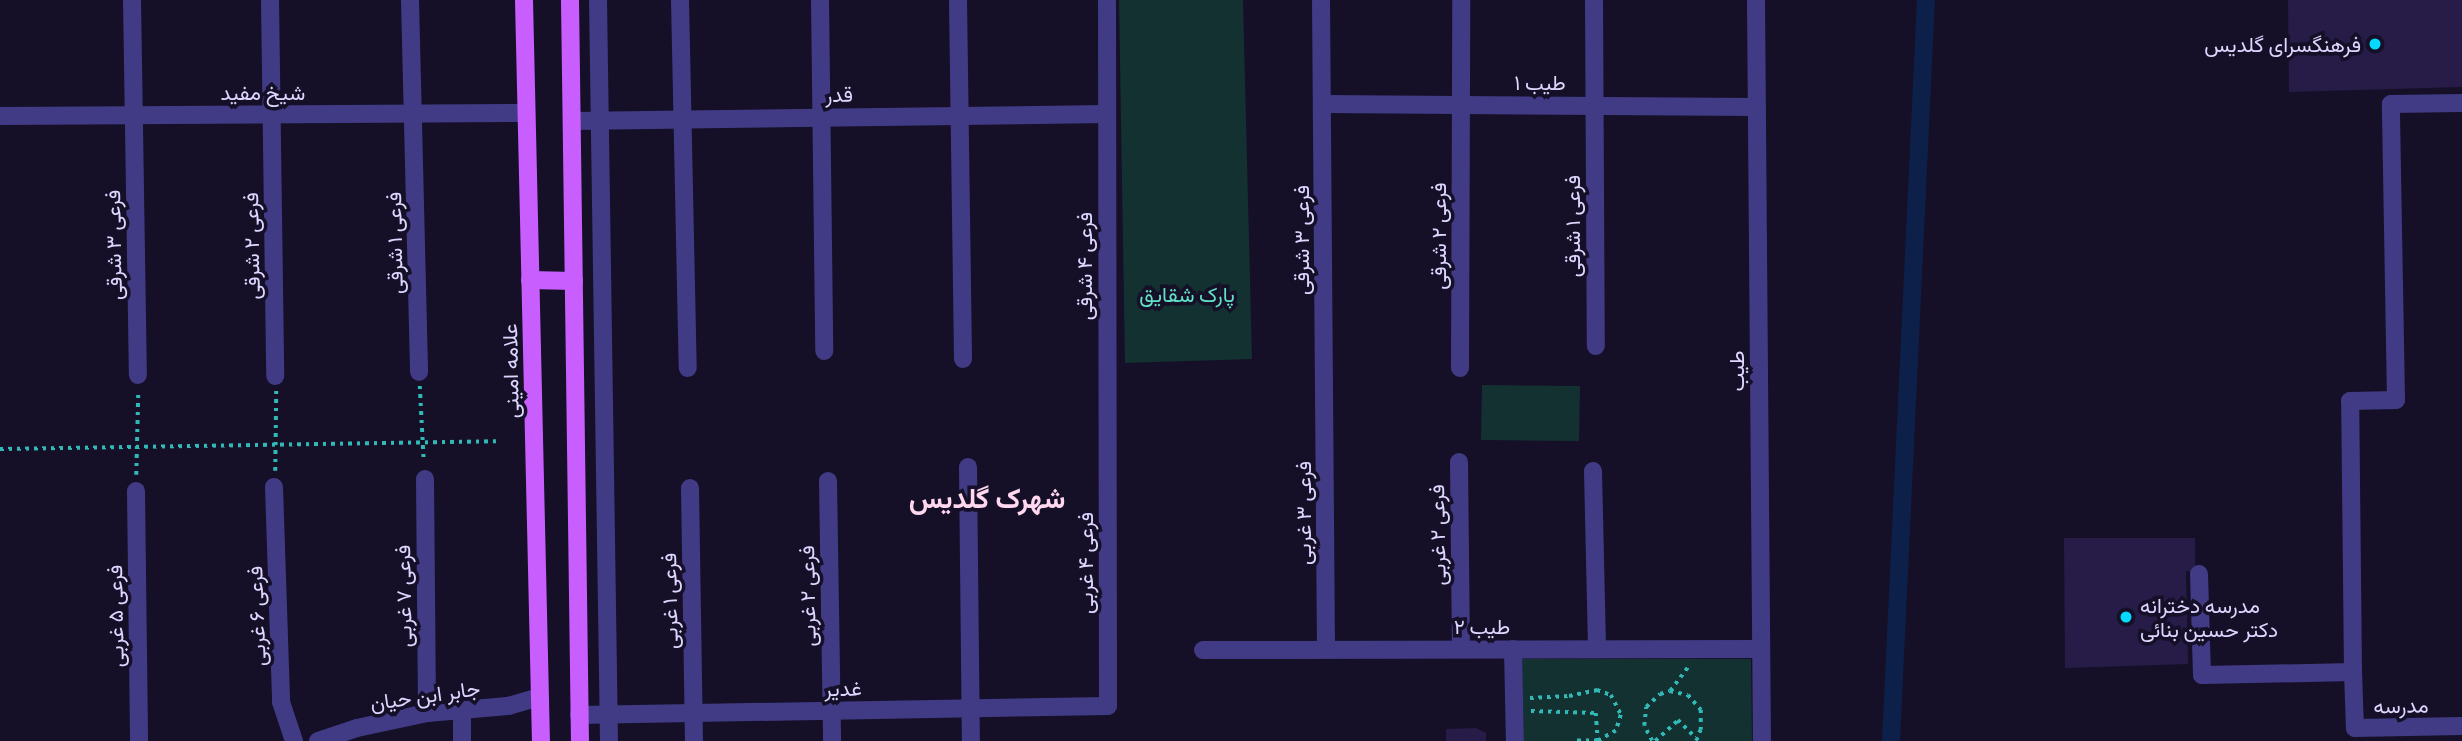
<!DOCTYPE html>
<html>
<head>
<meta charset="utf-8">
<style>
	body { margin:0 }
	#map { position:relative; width:2462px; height:741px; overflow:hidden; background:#151027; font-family:"Titillium Web",Vazirmatn,sans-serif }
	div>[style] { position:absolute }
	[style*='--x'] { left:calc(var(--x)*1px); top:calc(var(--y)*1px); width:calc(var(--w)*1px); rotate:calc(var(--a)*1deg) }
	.green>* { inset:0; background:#133131 }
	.canal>* { height:18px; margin:-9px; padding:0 9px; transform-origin:9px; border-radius:9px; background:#0d2049 }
	.building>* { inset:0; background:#271c48 }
	.path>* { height:3.5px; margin-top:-1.75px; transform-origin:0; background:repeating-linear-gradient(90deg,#30b9b7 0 3.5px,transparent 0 8.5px) }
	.minor>* { height:18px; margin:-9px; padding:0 9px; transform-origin:9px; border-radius:9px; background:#413b86 }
	.major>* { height:18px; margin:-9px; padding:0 9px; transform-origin:9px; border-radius:9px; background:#c95efe }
	.dots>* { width:19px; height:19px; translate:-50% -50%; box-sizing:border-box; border:4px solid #151027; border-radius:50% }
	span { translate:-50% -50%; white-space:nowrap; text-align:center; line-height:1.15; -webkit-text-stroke:7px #151027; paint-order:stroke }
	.poi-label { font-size:21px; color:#ddd6ff }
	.right { translate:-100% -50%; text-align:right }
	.left { translate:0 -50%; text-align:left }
	.street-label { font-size:21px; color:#ddd6ff }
	.park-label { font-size:21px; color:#61e0c6 }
	.district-label { font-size:28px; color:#ffd8ef; font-weight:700 }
</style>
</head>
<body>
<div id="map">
	<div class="green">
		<i style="clip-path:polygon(1119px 0,1243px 0,1252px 359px,1125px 363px)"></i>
		<i style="clip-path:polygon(1482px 385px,1580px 386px,1579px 441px,1481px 440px)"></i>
		<i style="clip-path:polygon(1522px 659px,1751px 659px,1752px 741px,1524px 741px)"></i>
	</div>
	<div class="canal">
		<i style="--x:1891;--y:741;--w:742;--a:-87.3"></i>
	</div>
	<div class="building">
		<i style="clip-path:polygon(2288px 0,2462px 0,2462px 87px,2289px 92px)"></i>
		<i style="clip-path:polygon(2064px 538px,2195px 538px,2195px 571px,2186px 571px,2188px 664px,2065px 668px)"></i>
		<i style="clip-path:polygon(1476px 728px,1486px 733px,1486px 741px,1446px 741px,1446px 729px)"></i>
	</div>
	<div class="path">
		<i style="--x:420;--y:386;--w:76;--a:87"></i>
		<i style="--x:0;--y:449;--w:496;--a:-0.9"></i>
		<i style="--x:275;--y:471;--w:80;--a:-89.3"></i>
		<i style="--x:136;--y:475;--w:83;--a:-88.6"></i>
		<i style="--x:1670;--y:691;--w:31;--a:-53"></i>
		<i style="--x:1530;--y:698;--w:39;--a:-3"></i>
		<i style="--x:1569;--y:696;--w:29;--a:-12"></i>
		<i style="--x:1597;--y:690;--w:15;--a:20"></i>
		<i style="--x:1611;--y:695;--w:22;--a:63"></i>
		<i style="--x:1621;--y:715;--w:17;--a:107"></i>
		<i style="--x:1616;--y:731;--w:21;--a:151"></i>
		<i style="--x:1598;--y:741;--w:21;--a:180"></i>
		<i style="--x:1531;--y:711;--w:65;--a:1.8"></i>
		<i style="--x:1596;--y:713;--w:28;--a:86"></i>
		<i style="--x:1652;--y:741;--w:17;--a:-118"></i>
		<i style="--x:1644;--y:726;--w:19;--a:-84"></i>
		<i style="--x:1646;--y:707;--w:19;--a:-43"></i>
		<i style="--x:1660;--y:694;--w:10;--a:-17"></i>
		<i style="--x:1670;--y:691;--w:18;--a:13"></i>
		<i style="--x:1688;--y:695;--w:20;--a:49"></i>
		<i style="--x:1701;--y:710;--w:20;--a:90"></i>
		<i style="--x:1701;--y:730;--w:9;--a:117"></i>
		<i style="--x:1655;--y:741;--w:31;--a:-42"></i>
		<i style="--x:1678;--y:720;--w:30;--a:45"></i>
	</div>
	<div class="minor">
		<i style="--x:132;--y:0;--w:375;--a:89.1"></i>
		<i style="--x:270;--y:0;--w:376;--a:89.2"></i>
		<i style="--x:410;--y:0;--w:372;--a:88.6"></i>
		<i style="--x:598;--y:0;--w:741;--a:89.15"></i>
		<i style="--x:680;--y:0;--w:368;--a:88.8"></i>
		<i style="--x:820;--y:0;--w:351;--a:89.3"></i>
		<i style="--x:958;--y:0;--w:359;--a:89.2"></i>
		<i style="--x:1321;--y:0;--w:649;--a:89.56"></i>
		<i style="--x:1594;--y:0;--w:346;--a:89.7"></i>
		<i style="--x:1756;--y:0;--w:741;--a:89.54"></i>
		<i style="--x:1323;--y:104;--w:434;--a:0.4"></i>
		<i style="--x:0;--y:116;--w:526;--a:-0.33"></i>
		<i style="--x:572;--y:121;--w:535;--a:-0.75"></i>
		<i style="--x:1460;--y:368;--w:368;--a:-89.8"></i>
		<i style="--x:1459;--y:462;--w:187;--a:89.4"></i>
		<i style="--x:968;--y:467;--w:274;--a:89.4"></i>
		<i style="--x:1593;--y:471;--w:178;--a:88.7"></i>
		<i style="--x:425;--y:479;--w:234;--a:89.5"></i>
		<i style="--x:828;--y:481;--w:260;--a:89.1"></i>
		<i style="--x:274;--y:487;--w:215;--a:88.1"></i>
		<i style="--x:281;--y:702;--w:41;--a:71.6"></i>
		<i style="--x:690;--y:488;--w:253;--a:89.1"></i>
		<i style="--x:136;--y:491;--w:250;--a:89.3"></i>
		<i style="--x:2199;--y:574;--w:101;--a:88.3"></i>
		<i style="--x:2202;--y:675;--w:151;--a:-1.1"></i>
		<i style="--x:2353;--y:672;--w:56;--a:88"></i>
		<i style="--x:2355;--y:728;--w:107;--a:-1.1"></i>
		<i style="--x:1513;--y:649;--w:92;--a:88.8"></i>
		<i style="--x:1203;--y:650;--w:558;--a:-0.1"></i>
		<i style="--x:2353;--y:672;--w:271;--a:-90.6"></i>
		<i style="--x:2350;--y:401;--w:46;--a:-1.2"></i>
		<i style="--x:2396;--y:400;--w:296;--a:-91"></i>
		<i style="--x:2391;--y:104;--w:71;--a:-0.8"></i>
		<i style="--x:462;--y:712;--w:29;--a:90"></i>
		<i style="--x:579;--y:715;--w:529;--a:-0.97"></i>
		<i style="--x:1108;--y:706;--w:706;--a:-90.08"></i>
		<i style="--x:318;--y:741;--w:41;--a:-18.4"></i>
		<i style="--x:357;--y:728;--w:72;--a:-12.1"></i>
		<i style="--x:427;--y:713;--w:81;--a:-4.9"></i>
		<i style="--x:508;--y:706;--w:33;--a:-16"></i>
	</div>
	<div class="major">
		<i style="--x:524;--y:0;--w:741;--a:88.69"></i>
		<i style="--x:570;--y:0;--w:741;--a:89.23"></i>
		<i style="--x:530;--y:280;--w:44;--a:1.3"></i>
	</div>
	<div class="dots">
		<i style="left:2375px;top:44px;background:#03dafe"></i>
		<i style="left:2126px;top:617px;background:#03dafe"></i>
	</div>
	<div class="poi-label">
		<span class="right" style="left:2361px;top:44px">فرهنگسرای گلدیس</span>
		<span class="left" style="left:2140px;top:617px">مدرسه دخترانه<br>دکتر حسین بنائی</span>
	</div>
	<div class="street-label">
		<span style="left:1540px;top:82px">طیب ۱</span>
		<span style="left:263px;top:92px">شیخ مفید</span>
		<span style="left:839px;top:94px;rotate:-1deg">قدر</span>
		<span style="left:1572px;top:226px;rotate:-90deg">فرعی ۱ شرقی</span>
		<span style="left:1438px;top:236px;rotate:-90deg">فرعی ۲ شرقی</span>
		<span style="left:1301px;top:240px;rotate:-90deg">فرعی ۳ شرقی</span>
		<span style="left:394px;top:243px;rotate:-91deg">فرعی ۱ شرقی</span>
		<span style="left:113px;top:245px;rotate:-91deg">فرعی ۳ شرقی</span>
		<span style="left:251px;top:246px;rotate:-91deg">فرعی ۲ شرقی</span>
		<span style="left:1084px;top:266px;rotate:-90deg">فرعی ۴ شرقی</span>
		<span style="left:510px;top:371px;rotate:-91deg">علامه امینی</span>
		<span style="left:1736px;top:371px;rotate:-90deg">طیب</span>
		<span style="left:1303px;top:513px;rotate:-90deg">فرعی ۳ غربی</span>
		<span style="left:1437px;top:535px;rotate:-91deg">فرعی ۲ غربی</span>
		<span style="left:1085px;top:563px;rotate:-90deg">فرعی ۴ غربی</span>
		<span style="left:403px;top:596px;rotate:-91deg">فرعی ۷ غربی</span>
		<span style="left:807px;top:596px;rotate:-91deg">فرعی ۲ غربی</span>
		<span style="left:669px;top:601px;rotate:-91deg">فرعی ۱ غربی</span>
		<span style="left:115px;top:616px;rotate:-91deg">فرعی ۵ غربی</span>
		<span style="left:256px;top:616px;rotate:-92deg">فرعی ۶ غربی</span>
		<span style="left:1482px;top:626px">طیب ۲</span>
		<span style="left:843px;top:688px;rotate:-1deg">غدیر</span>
		<span style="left:425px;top:695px;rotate:-8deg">جابر ابن حیان</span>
		<span style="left:2401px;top:705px;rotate:-1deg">مدرسه</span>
	</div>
	<div class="park-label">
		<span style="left:1187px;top:294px">پارک شقایق</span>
	</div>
	<div class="district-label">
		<span style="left:987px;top:498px">شهرک گلدیس</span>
	</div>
</div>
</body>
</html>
